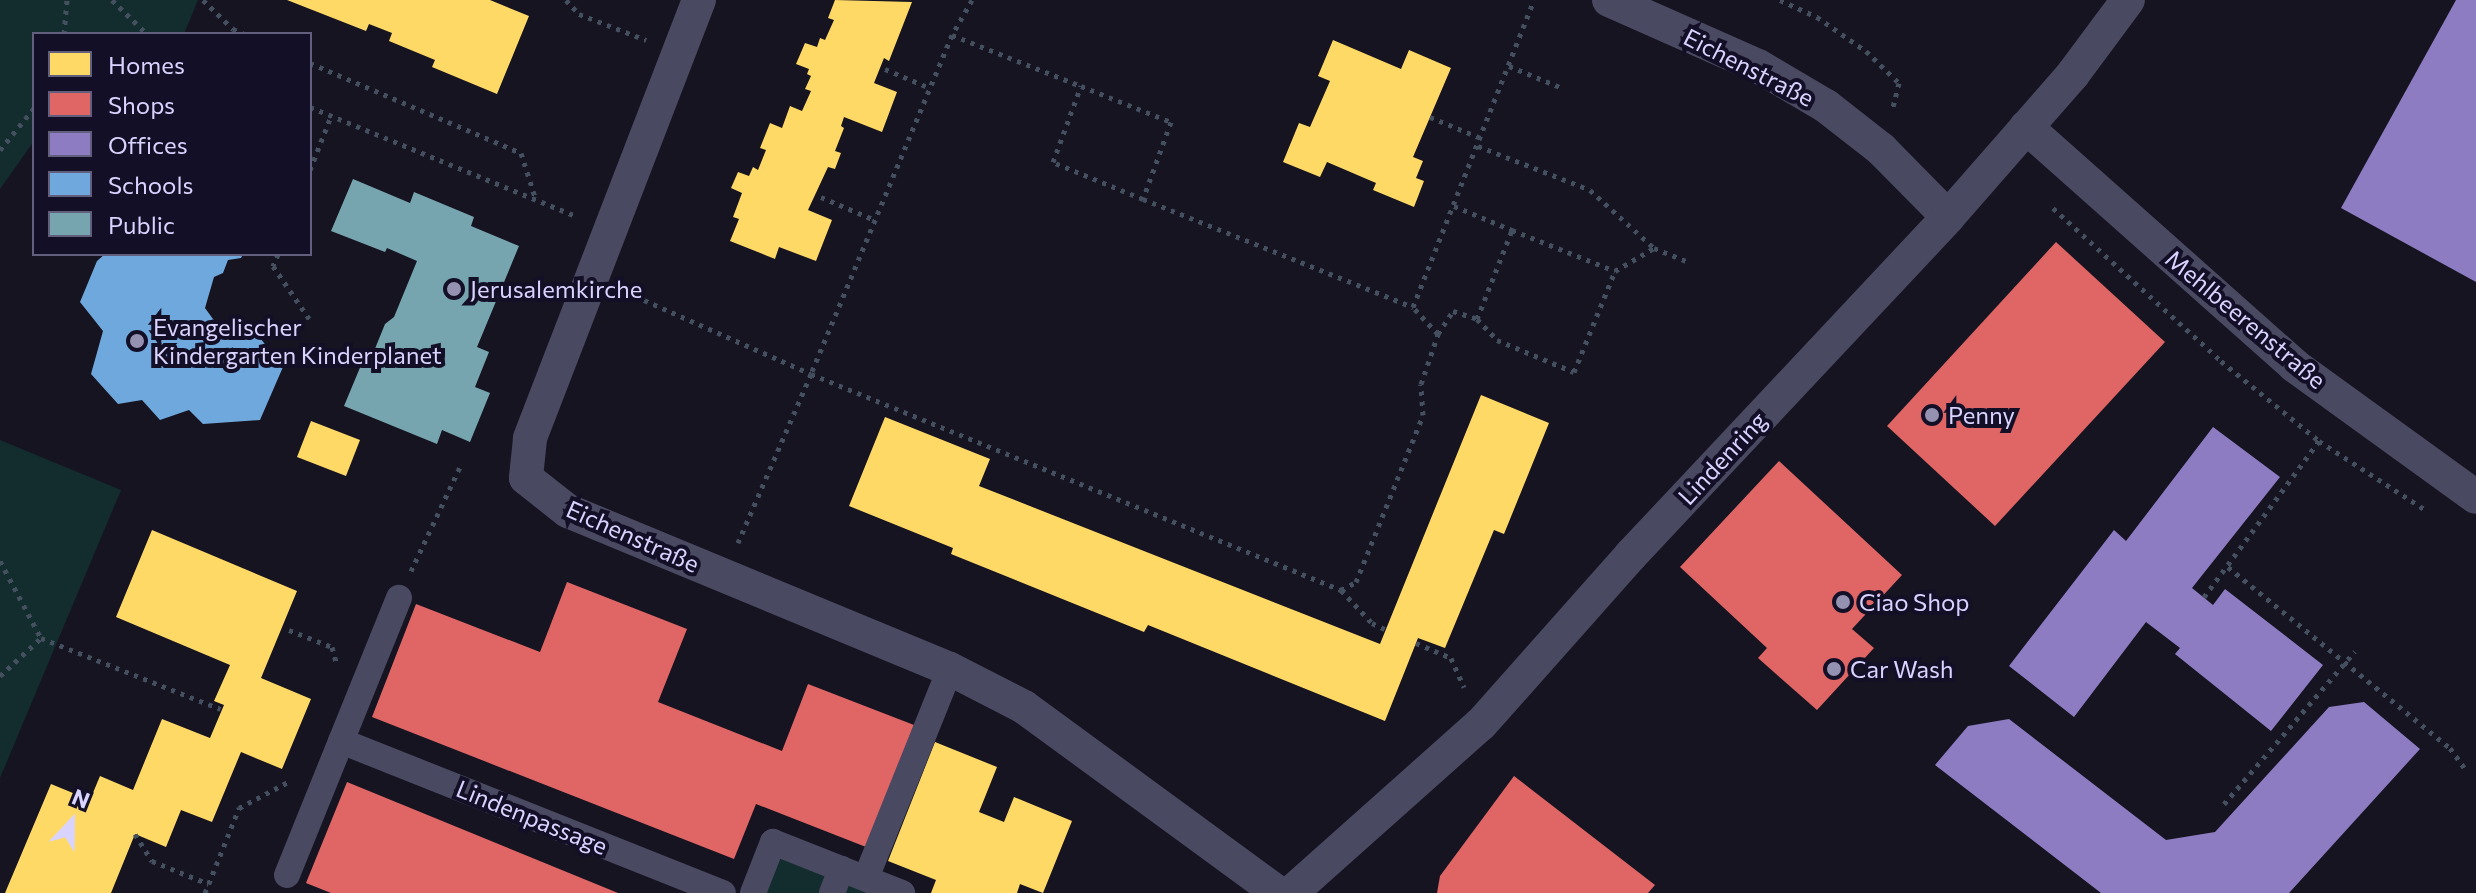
<!DOCTYPE html>
<html>
<head>
<meta charset="utf-8">
<style>
	body { margin:0 }
	#map { position:relative; width:2476px; height:893px; overflow:hidden; background:#161421; font-family:Commissioner,sans-serif }
	div>[style] { position:absolute }
	[style*='--x'] { left:calc(var(--x)*1px); top:calc(var(--y)*1px); width:calc(var(--w)*1px); rotate:calc(var(--a)*1deg) }
	.green>* { inset:0; background:#132c2d }
	.homes>* { inset:0; background:#ffd966 }
	.shops>* { inset:0; background:#e06666 }
	.offices>* { inset:0; background:#8e7cc3 }
	.schools>* { inset:0; background:#6fa8dc }
	.public>* { inset:0; background:#76a5af }
	.path>* { height:5px; margin-top:-2.5px; transform-origin:0; background:repeating-linear-gradient(90deg,#44505f 0 4px,transparent 0 10px) }
	.pedestrian>* { height:26px; margin:-13px; padding:0 13px; transform-origin:13px; border-radius:13px; background:#4a4962 }
	.minor>* { height:34px; margin:-17px; padding:0 17px; transform-origin:17px; border-radius:17px; background:#4a4962 }
	.dots>* { width:22px; height:22px; translate:-50% -50%; box-sizing:border-box; border:4px solid #130f26; border-radius:50% }
	span { translate:-50% -50%; white-space:nowrap; text-align:center; line-height:1.15; -webkit-text-stroke:8px #130f26; paint-order:stroke }
	.street-label { font-size:24px; color:#d9d4ff }
	.poi-label { font-size:24px; color:#d9d4ff }
	.left { translate:0 -50%; text-align:left }
	.legend { position:absolute; left:32px; top:32px; width:280px; height:224px; box-sizing:border-box; background:#130f26; border:2px solid #625e7d; margin:0; padding:10px 14px; list-style:none; font-size:24px; color:#d9d4ff }
	.legend li { display:flex; align-items:center; gap:16px; height:40px }
	.legend b { width:40px; border:2px solid #625e7d }
	.north { position:absolute; left:32px; top:781px; width:80px; height:80px; -webkit-text-stroke:6px #130f26; paint-order:stroke; rotate:22deg; font-size:22px; font-weight:700; line-height:32px; text-align:center; color:#d9d4ff }
	.north::after { content:''; display:block; margin:auto; width:28px; height:36px; background:#d9d4ff; clip-path:polygon(50% 0,100% 100%,50% 72%,0 100%) }
</style>
</head>
<body>
<div id="map">
	<div class="green">
		<i style="clip-path:polygon(0 0,198px 0,184px 34px,34px 34px,34px 141px,0 189px)"></i>
		<i style="clip-path:polygon(0 440px,121px 490px,0 778px)"></i>
		<i style="clip-path:polygon(779px 854px,877px 893px,763px 893px)"></i>
	</div>
	<div class="homes">
		<i style="clip-path:polygon(287px 0,490px 0,529px 16px,497px 94px,432px 67px,435px 60px,389px 41px,392px 33px,369px 24px,366px 31px)"></i>
		<i style="clip-path:polygon(835px 0,912px 2px,889px 61px,884px 58px,874px 83px,897px 92px,882px 132px,844px 117px,841px 126px,844px 128px,835px 151px,841px 153px,835px 169px,828px 167px,808px 210px,832px 220px,816px 261px,779px 247px,775px 259px,730px 241px,739px 219px,733px 217px,742px 193px,731px 188px,738px 172px,749px 176px,753px 167px,758px 170px,766px 150px,760px 148px,770px 123px,782px 128px,790px 106px,802px 111px,811px 91px,805px 89px,811px 76px,807px 74px,809px 69px,796px 64px,805px 43px,817px 47px,820px 38px,825px 40px,834px 20px,828px 18px)"></i>
		<i style="clip-path:polygon(1333px 40px,1401px 69px,1409px 50px,1451px 68px,1413px 157px,1423px 161px,1416px 178px,1424px 181px,1414px 207px,1373px 190px,1376px 183px,1327px 162px,1320px 177px,1283px 162px,1299px 123px,1310px 127px,1330px 81px,1318px 76px)"></i>
		<i style="clip-path:polygon(1481px 395px,1549px 423px,1504px 534px,1494px 530px,1445px 648px,1418px 638px,1385px 721px,1148px 625px,1144px 632px,951px 554px,953px 548px,849px 506px,885px 417px,990px 459px,979px 486px,1380px 644px)"></i>
		<i style="clip-path:polygon(311px 421px,360px 440px,346px 476px,297px 457px)"></i>
		<i style="clip-path:polygon(152px 530px,297px 591px,261px 678px,311px 699px,282px 769px,241px 752px,212px 822px,181px 810px,166px 847px,135px 834px,111px 893px,5px 893px,51px 784px,90px 800px,100px 776px,133px 790px,162px 719px,210px 738px,224px 705px,214px 701px,230px 665px,116px 617px)"></i>
		<i style="clip-path:polygon(935px 742px,997px 767px,979px 812px,1004px 822px,1014px 797px,1072px 821px,1043px 893px,1020px 884px,1017px 893px,931px 893px,936px 880px,888px 861px)"></i>
	</div>
	<div class="shops">
		<i style="clip-path:polygon(2056px 242px,2165px 342px,1995px 526px,1887px 426px)"></i>
		<i style="clip-path:polygon(1779px 461px,1902px 575px,1852px 629px,1874px 648px,1817px 710px,1758px 658px,1767px 648px,1680px 567px)"></i>
		<i style="clip-path:polygon(567px 582px,687px 629px,658px 702px,782px 751px,808px 684px,914px 725px,866px 847px,756px 804px,734px 859px,372px 717px,416px 604px,540px 652px)"></i>
		<i style="clip-path:polygon(1514px 776px,1655px 885px,1648px 893px,1437px 893px,1440px 876px)"></i>
		<i style="clip-path:polygon(347px 782px,618px 893px,331px 893px,306px 883px)"></i>
	</div>
	<div class="offices">
		<i style="clip-path:polygon(2456px 0,2476px 0,2476px 282px,2341px 208px)"></i>
		<i style="clip-path:polygon(2213px 427px,2280px 477px,2192px 588px,2213px 605px,2225px 589px,2323px 665px,2271px 731px,2175px 654px,2180px 648px,2146px 622px,2074px 717px,2009px 666px,2114px 530px,2126px 541px)"></i>
		<i style="clip-path:polygon(2364px 702px,2420px 749px,2289px 893px,2101px 893px,1935px 765px,1968px 726px,2009px 719px,2166px 840px,2215px 832px,2329px 707px)"></i>
	</div>
	<div class="schools">
		<i style="clip-path:polygon(105px 254px,243px 254px,241px 258px,228px 260px,223px 273px,214px 277px,205px 308px,221px 330px,249px 324px,283px 367px,260px 420px,203px 424px,189px 410px,160px 420px,142px 400px,118px 404px,91px 374px,103px 331px,80px 302px,97px 261px)"></i>
	</div>
	<div class="public">
		<i style="clip-path:polygon(353px 179px,410px 203px,414px 192px,474px 217px,471px 226px,519px 246px,477px 347px,489px 352px,475px 387px,490px 393px,470px 442px,442px 430px,437px 444px,344px 406px,364px 358px,370px 361px,385px 324px,394px 317px,417px 261px,387px 248px,385px 252px,331px 231px)"></i>
	</div>
	<div class="path">
		<i style="--x:112;--y:0;--w:49;--a:44.2"></i>
		<i style="--x:203;--y:0;--w:42;--a:44"></i>
		<i style="--x:233;--y:29;--w:12;--a:24"></i>
		<i style="--x:566;--y:0;--w:19;--a:47"></i>
		<i style="--x:579;--y:14;--w:72;--a:21.2"></i>
		<i style="--x:972;--y:0;--w:40;--a:119.7"></i>
		<i style="--x:952;--y:35;--w:139;--a:21.6"></i>
		<i style="--x:1780;--y:0;--w:41;--a:24.7"></i>
		<i style="--x:1817;--y:17;--w:60;--a:34.8"></i>
		<i style="--x:1866;--y:51;--w:46;--a:44.1"></i>
		<i style="--x:1899;--y:83;--w:29;--a:104"></i>
		<i style="--x:64;--y:34;--w:34;--a:-85"></i>
		<i style="--x:952;--y:35;--w:367;--a:112.6"></i>
		<i style="--x:811;--y:374;--w:572;--a:22.17"></i>
		<i style="--x:1341;--y:590;--w:17;--a:-28"></i>
		<i style="--x:1356;--y:582;--w:180;--a:-68.1"></i>
		<i style="--x:1423;--y:415;--w:31;--a:-94"></i>
		<i style="--x:1421;--y:384;--w:53;--a:-71.2"></i>
		<i style="--x:1438;--y:334;--w:37;--a:-133"></i>
		<i style="--x:310;--y:63;--w:229;--a:23.1"></i>
		<i style="--x:521;--y:153;--w:49;--a:72.3"></i>
		<i style="--x:1509;--y:66;--w:57;--a:22.5"></i>
		<i style="--x:885;--y:69;--w:49;--a:22.9"></i>
		<i style="--x:1081;--y:86;--w:97;--a:21.8"></i>
		<i style="--x:1171;--y:122;--w:82;--a:110"></i>
		<i style="--x:1143;--y:199;--w:97;--a:-157.7"></i>
		<i style="--x:1053;--y:162;--w:81;--a:-69.8"></i>
		<i style="--x:310;--y:107;--w:287;--a:22.3"></i>
		<i style="--x:1430;--y:117;--w:55;--a:22.4"></i>
		<i style="--x:1478;--y:146;--w:120;--a:21.4"></i>
		<i style="--x:1590;--y:190;--w:86;--a:42.2"></i>
		<i style="--x:0;--y:150;--w:54;--a:-51"></i>
		<i style="--x:310;--y:170;--w:58;--a:-68.7"></i>
		<i style="--x:821;--y:197;--w:59;--a:23.1"></i>
		<i style="--x:1143;--y:199;--w:291;--a:21.8"></i>
		<i style="--x:1413;--y:307;--w:330;--a:-68.5"></i>
		<i style="--x:1454;--y:206;--w:63;--a:22.5"></i>
		<i style="--x:2053;--y:208;--w:227;--a:42.3"></i>
		<i style="--x:2221;--y:361;--w:127;--a:39.2"></i>
		<i style="--x:2319;--y:441;--w:129;--a:32.9"></i>
		<i style="--x:278;--y:254;--w:13;--a:113"></i>
		<i style="--x:273;--y:266;--w:69;--a:55.6"></i>
		<i style="--x:626;--y:292;--w:202;--a:23.9"></i>
		<i style="--x:811;--y:374;--w:184;--a:113.4"></i>
		<i style="--x:1477;--y:319;--w:29;--a:46"></i>
		<i style="--x:1497;--y:340;--w:83;--a:22.6"></i>
		<i style="--x:1574;--y:372;--w:109;--a:-67.9"></i>
		<i style="--x:1438;--y:334;--w:27;--a:-57"></i>
		<i style="--x:1453;--y:311;--w:25;--a:18"></i>
		<i style="--x:1477;--y:319;--w:96;--a:-68.5"></i>
		<i style="--x:1512;--y:230;--w:111;--a:21.7"></i>
		<i style="--x:1615;--y:271;--w:45;--a:-30.5"></i>
		<i style="--x:1654;--y:248;--w:38;--a:22"></i>
		<i style="--x:0;--y:561;--w:87;--a:62"></i>
		<i style="--x:41;--y:638;--w:193;--a:21.6"></i>
		<i style="--x:2228;--y:567;--w:286;--a:39.2"></i>
		<i style="--x:2450;--y:748;--w:24;--a:54"></i>
		<i style="--x:411;--y:571;--w:115;--a:-64.8"></i>
		<i style="--x:1341;--y:590;--w:45;--a:46.8"></i>
		<i style="--x:1372;--y:623;--w:14;--a:25"></i>
		<i style="--x:2204;--y:597;--w:194;--a:-53.6"></i>
		<i style="--x:289;--y:630;--w:46;--a:21.6"></i>
		<i style="--x:332;--y:647;--w:16;--a:75"></i>
		<i style="--x:1416;--y:643;--w:38;--a:23"></i>
		<i style="--x:1451;--y:658;--w:32;--a:66"></i>
		<i style="--x:0;--y:676;--w:56;--a:-42.8"></i>
		<i style="--x:2224;--y:804;--w:201;--a:-49.4"></i>
		<i style="--x:135;--y:834;--w:32;--a:58"></i>
		<i style="--x:152;--y:861;--w:61;--a:22"></i>
		<i style="--x:205;--y:893;--w:92;--a:-68.2"></i>
		<i style="--x:239;--y:808;--w:55;--a:-28"></i>
	</div>
	<div class="pedestrian">
		<i style="--x:341;--y:741;--w:411;--a:21.7"></i>
		<i style="--x:287;--y:875;--w:299;--a:-68"></i>
		<i style="--x:866;--y:878;--w:225;--a:-68.1"></i>
		<i style="--x:753;--y:893;--w:55;--a:-68.6"></i>
		<i style="--x:773;--y:842;--w:139;--a:21.6"></i>
		<i style="--x:832;--y:893;--w:26;--a:-69"></i>
	</div>
	<div class="minor">
		<i style="--x:699;--y:0;--w:470;--a:111.1"></i>
		<i style="--x:530;--y:439;--w:39;--a:96"></i>
		<i style="--x:526;--y:478;--w:53;--a:38.2"></i>
		<i style="--x:568;--y:511;--w:413;--a:22.5"></i>
		<i style="--x:950;--y:669;--w:83;--a:27.2"></i>
		<i style="--x:1024;--y:707;--w:315;--a:36.2"></i>
		<i style="--x:1609;--y:0;--w:163;--a:23.9"></i>
		<i style="--x:1758;--y:66;--w:79;--a:30.5"></i>
		<i style="--x:1826;--y:106;--w:70;--a:38"></i>
		<i style="--x:1881;--y:149;--w:95;--a:45.4"></i>
		<i style="--x:2026;--y:127;--w:360;--a:41.6"></i>
		<i style="--x:2295;--y:366;--w:223;--a:35.9"></i>
		<i style="--x:1291;--y:893;--w:254;--a:-41.7"></i>
		<i style="--x:1481;--y:724;--w:226;--a:-48.4"></i>
		<i style="--x:1631;--y:555;--w:463;--a:-46.8"></i>
		<i style="--x:1948;--y:217;--w:190;--a:-48.8"></i>
		<i style="--x:2073;--y:74;--w:92;--a:-53.4"></i>
	</div>
	<div class="dots">
		<i style="left:454px;top:289px;background:#9591b1"></i>
		<i style="left:137px;top:341px;background:#9591b1"></i>
		<i style="left:1932px;top:415px;background:#9591b1"></i>
		<i style="left:1843px;top:602px;background:#9591b1"></i>
		<i style="left:1834px;top:669px;background:#9591b1"></i>
	</div>
	<div class="street-label">
		<span style="left:1749px;top:67px;rotate:27deg">Eichenstraße</span>
		<span style="left:2246px;top:319px;rotate:40deg">Mehlbeerenstraße</span>
		<span style="left:1722px;top:458px;rotate:-47deg">Lindenring</span>
		<span style="left:633px;top:536px;rotate:24deg">Eichenstraße</span>
		<span style="left:532px;top:817px;rotate:22deg">Lindenpassage</span>
	</div>
	<div class="poi-label">
		<span class="left" style="left:470px;top:289px">Jerusalemkirche</span>
		<span class="left" style="left:153px;top:341px">Evangelischer<br>Kindergarten Kinderplanet</span>
		<span class="left" style="left:1948px;top:415px">Penny</span>
		<span class="left" style="left:1859px;top:602px">Ciao Shop</span>
		<span class="left" style="left:1850px;top:669px">Car Wash</span>
	</div>
	<ul class="legend">
	<li><b style="height:22px;background:#ffd966"></b>Homes</li>
	<li><b style="height:22px;background:#e06666"></b>Shops</li>
	<li><b style="height:22px;background:#8e7cc3"></b>Offices</li>
	<li><b style="height:22px;background:#6fa8dc"></b>Schools</li>
	<li><b style="height:22px;background:#76a5af"></b>Public</li>
	</ul>
	<div class="north">N</div>
</div>
</body>
</html>
